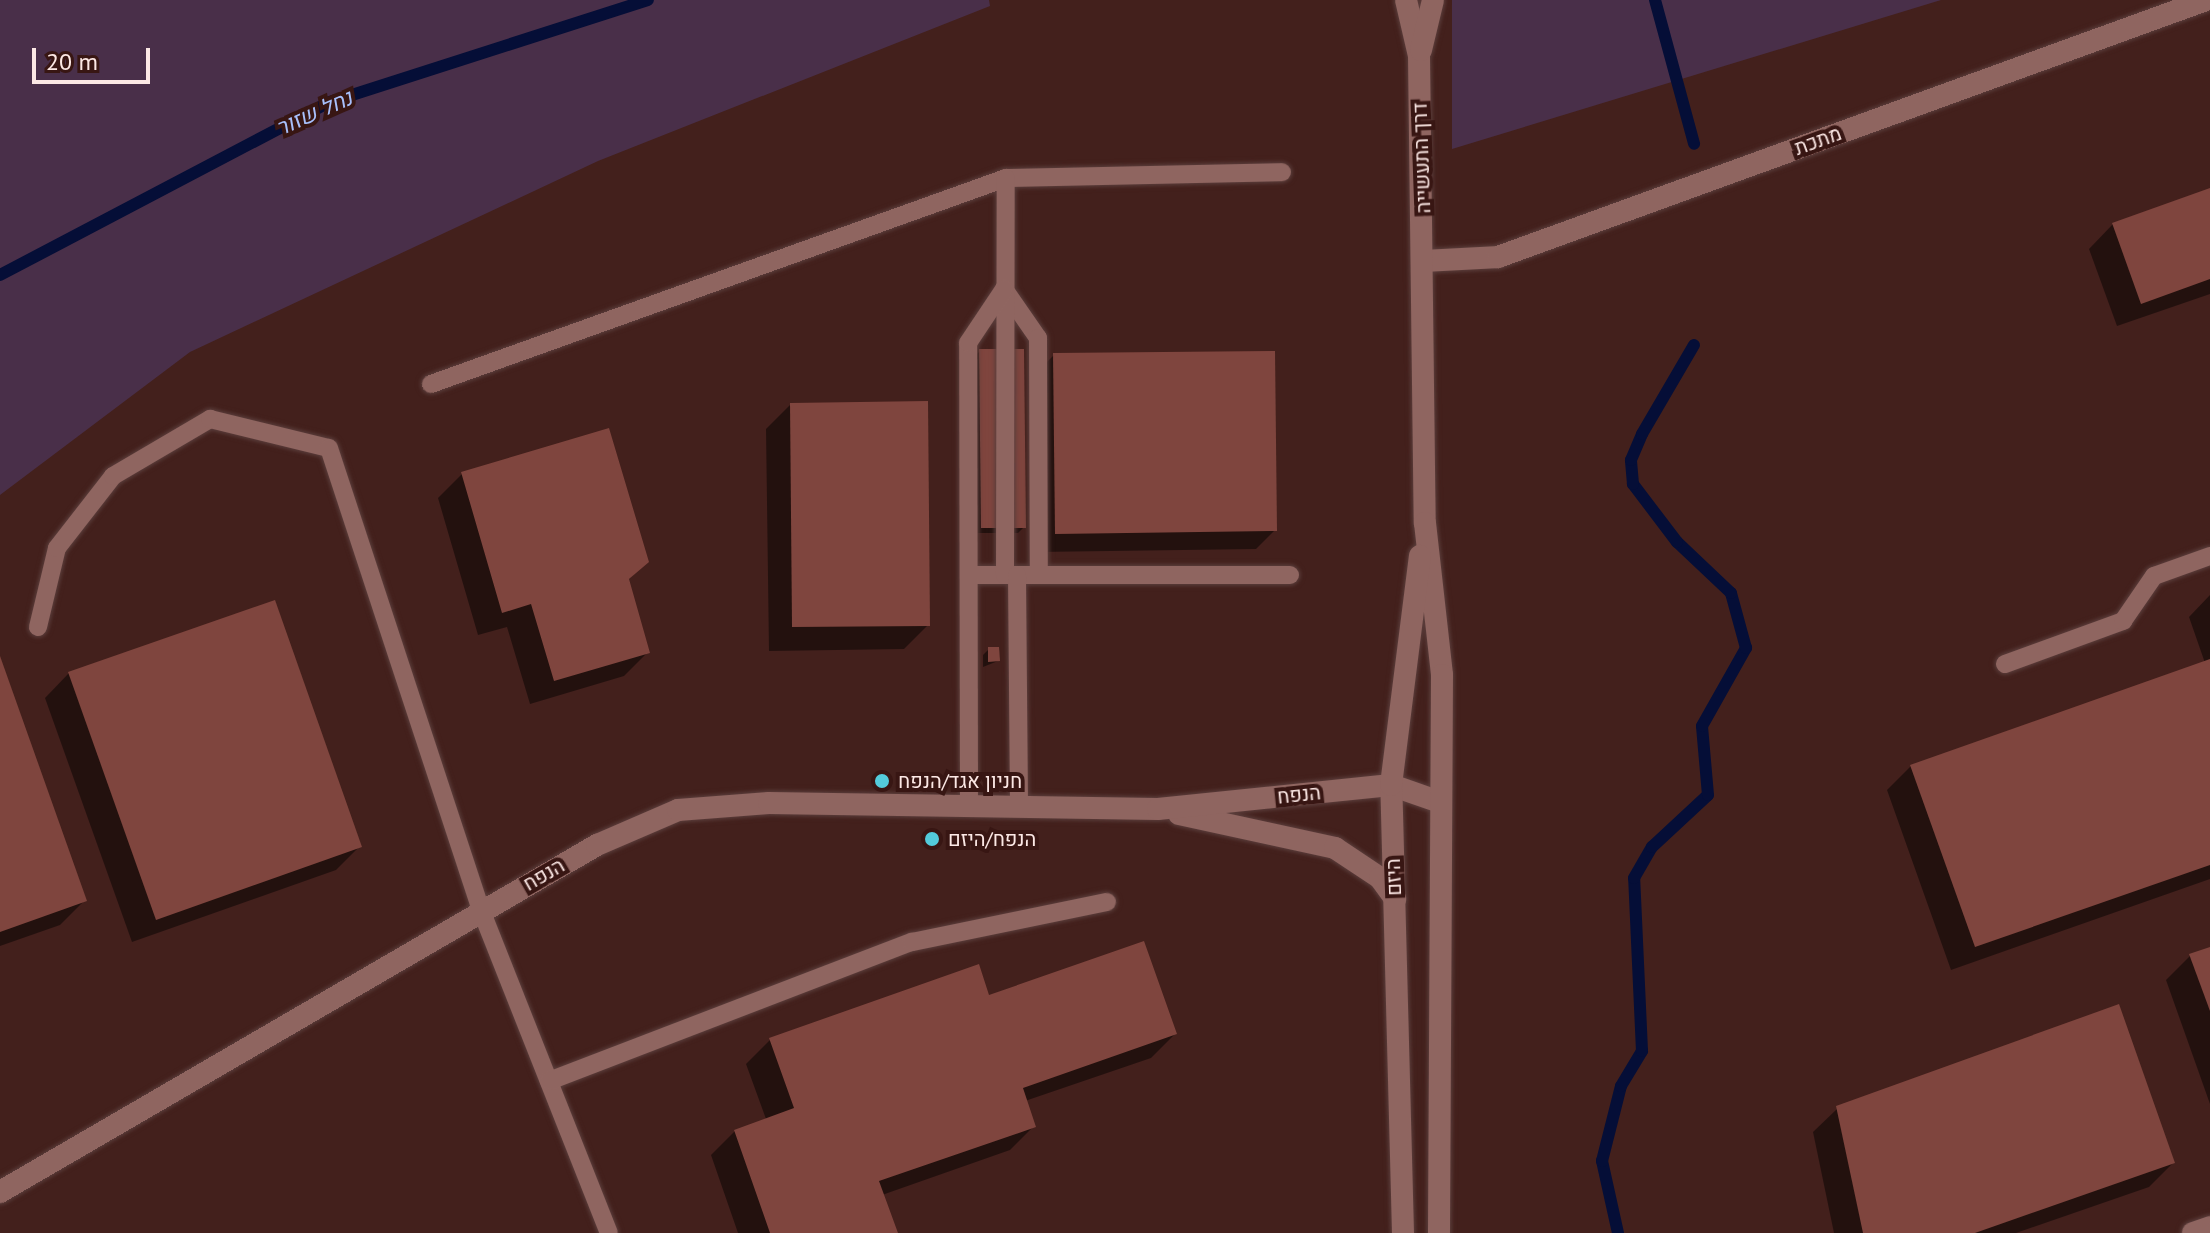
<!DOCTYPE html>
<html>
<head>
<meta charset="utf-8">
<style>
	body { margin:0 }
	#map { position:relative; width:2210px; height:1233px; overflow:hidden; background:#43201c; font-family:"PT Sans",Heebo,sans-serif }
	div>[style] { position:absolute }
	[style*='--x'] { left:calc(var(--x)*1px); top:calc(var(--y)*1px); width:calc(var(--w)*1px); rotate:calc(var(--a)*1deg) }
	.green>* { inset:0; background:#492f49 }
	.shadow>* { inset:0; background:#0007 }
	.stream>* { height:12px; margin:-6px; padding:0 6px; transform-origin:6px; border-radius:6px; background:#050e37 }
	.building>* { inset:0; background:#7f453e }
	.roads { filter:drop-shadow(0 0 2px #5b3e3c) drop-shadow(0 0 2px #5b3e3c) }
	.service>* { height:18px; margin:-9px; padding:0 9px; transform-origin:9px; border-radius:9px; background:#8f6560 }
	.minor>* { height:22px; margin:-11px; padding:0 11px; transform-origin:11px; border-radius:11px; background:#8f6560 }
	.tertiary>* { height:22px; margin:-11px; padding:0 11px; transform-origin:11px; border-radius:11px; background:#8f6560 }
	.dots>* { width:22px; height:22px; translate:-50% -50%; box-sizing:border-box; border:4px solid #381613; border-radius:50% }
	span { translate:-50% -50%; white-space:nowrap; text-align:center; line-height:1.15; -webkit-text-stroke:8px #381613; paint-order:stroke }
	.street-label { font-size:20px; color:#fce8e5 }
	.poi-label { font-size:20px; color:#fce8e5 }
	.left { translate:0 -50%; text-align:left }
	.water-label { font-size:22px; color:#a8c0fc; font-style:italic }
	.scale { position:absolute; left:32px; top:48px; width:118px; height:36px; box-sizing:border-box; border:4px solid #fce8e5; border-top:0; padding-left:10px; font-size:24px; line-height:28px; white-space:nowrap; color:#fce8e5; -webkit-text-stroke:6px #381613; paint-order:stroke }
</style>
</head>
<body>
<div id="map">
	<div class="green">
		<i style="clip-path:polygon(0 0,989px 0,990px 6px,598px 161px,190px 352px,0 495px)"></i>
		<i style="clip-path:polygon(1452px 0,1941px 0,1452px 149px)"></i>
	</div>
	<div class="shadow">
		<i style="clip-path:polygon(2210px 190px,2210px 294px,2117px 326px,2089px 249px,2113px 224px)"></i>
		<i style="clip-path:polygon(980px 351px,1024px 527px,1018px 533px,976px 533px,974px 357px)"></i>
		<i style="clip-path:polygon(1054px 355px,1275px 530px,1256px 549px,1037px 552px,1035px 374px)"></i>
		<i style="clip-path:polygon(790px 405px,928px 625px,904px 649px,769px 651px,766px 429px)"></i>
		<i style="clip-path:polygon(462px 474px,646px 562px,627px 581px,648px 652px,624px 676px,530px 704px,507px 627px,478px 635px,438px 498px)"></i>
		<i style="clip-path:polygon(2210px 595px,2210px 879px,1951px 970px,1887px 790px,1911px 766px,2205px 663px,2189px 617px)"></i>
		<i style="clip-path:polygon(989px 649px,998px 661px,983px 667px,983px 655px)"></i>
		<i style="clip-path:polygon(0 661px,84px 901px,60px 925px,0 946px)"></i>
		<i style="clip-path:polygon(69px 673px,360px 846px,336px 870px,132px 942px,45px 698px)"></i>
		<i style="clip-path:polygon(2210px 949px,2210px 1104px,2166px 980px,2190px 956px)"></i>
		<i style="clip-path:polygon(988px 998px,1175px 1034px,1151px 1058px,1025px 1101px,1034px 1126px,1010px 1150px,882px 1195px,895px 1233px,738px 1233px,711px 1155px,735px 1131px,766px 1119px,746px 1064px,770px 1040px)"></i>
		<i style="clip-path:polygon(1838px 1108px,2173px 1163px,2149px 1187px,2016px 1233px,1834px 1233px,1813px 1132px)"></i>
	</div>
	<div class="stream">
		<i style="--x:1655;--y:0;--w:149;--a:74.8"></i>
		<i style="--x:0;--y:275;--w:369;--a:-27.7"></i>
		<i style="--x:327;--y:103;--w:337;--a:-17.8"></i>
		<i style="--x:1618;--y:1233;--w:74;--a:-102.5"></i>
		<i style="--x:1602;--y:1161;--w:77;--a:-75.8"></i>
		<i style="--x:1621;--y:1086;--w:41;--a:-59"></i>
		<i style="--x:1642;--y:1051;--w:173;--a:-92.6"></i>
		<i style="--x:1634;--y:878;--w:36;--a:-60"></i>
		<i style="--x:1652;--y:847;--w:76;--a:-42.9"></i>
		<i style="--x:1708;--y:795;--w:69;--a:-95"></i>
		<i style="--x:1702;--y:726;--w:90;--a:-60.6"></i>
		<i style="--x:1746;--y:648;--w:57;--a:-105.3"></i>
		<i style="--x:1731;--y:593;--w:74;--a:-136.6"></i>
		<i style="--x:1677;--y:542;--w:73;--a:-127.2"></i>
		<i style="--x:1633;--y:484;--w:24;--a:-95"></i>
		<i style="--x:1631;--y:460;--w:28;--a:-67"></i>
		<i style="--x:1642;--y:434;--w:103;--a:-59.7"></i>
	</div>
	<div class="building">
		<i style="clip-path:polygon(2210px 188px,2210px 279px,2141px 304px,2112px 223px)"></i>
		<i style="clip-path:polygon(979px 349px,1024px 349px,1026px 528px,981px 528px)"></i>
		<i style="clip-path:polygon(1275px 351px,1277px 531px,1055px 534px,1053px 353px)"></i>
		<i style="clip-path:polygon(928px 401px,930px 626px,792px 627px,790px 403px)"></i>
		<i style="clip-path:polygon(609px 428px,649px 562px,629px 579px,650px 653px,554px 681px,531px 604px,502px 613px,461px 472px)"></i>
		<i style="clip-path:polygon(275px 600px,362px 847px,156px 920px,68px 672px)"></i>
		<i style="clip-path:polygon(988px 647px,999px 647px,1000px 661px,988px 662px)"></i>
		<i style="clip-path:polygon(0 656px,87px 901px,0 932px)"></i>
		<i style="clip-path:polygon(2210px 659px,2210px 865px,1975px 947px,1910px 765px)"></i>
		<i style="clip-path:polygon(1144px 941px,1177px 1034px,1023px 1088px,1036px 1127px,879px 1181px,898px 1233px,770px 1233px,734px 1130px,794px 1108px,769px 1038px,979px 964px,989px 995px)"></i>
		<i style="clip-path:polygon(2210px 947px,2210px 1011px,2189px 954px)"></i>
		<i style="clip-path:polygon(2119px 1004px,2175px 1163px,1975px 1233px,1863px 1233px,1836px 1106px)"></i>
	</div>
	<div class="roads">
		<div class="service">
			<i style="--x:1004;--y:289;--w:60;--a:55.2"></i>
			<i style="--x:1038;--y:338;--w:237;--a:89.8"></i>
			<i style="--x:431;--y:384;--w:611;--a:-19.71"></i>
			<i style="--x:1006;--y:178;--w:276;--a:-1.2"></i>
			<i style="--x:969;--y:575;--w:321;--a:0"></i>
			<i style="--x:1005;--y:575;--w:397;--a:-89.9"></i>
			<i style="--x:1017;--y:575;--w:232;--a:89.5"></i>
			<i style="--x:38;--y:627;--w:81;--a:-76.5"></i>
			<i style="--x:57;--y:548;--w:91;--a:-52.1"></i>
			<i style="--x:113;--y:476;--w:113;--a:-30.4"></i>
			<i style="--x:210;--y:419;--w:122;--a:13.7"></i>
			<i style="--x:329;--y:448;--w:486;--a:71.8"></i>
			<i style="--x:481;--y:910;--w:347;--a:68.4"></i>
			<i style="--x:2005;--y:664;--w:126;--a:-20"></i>
			<i style="--x:2123;--y:621;--w:55;--a:-55.4"></i>
			<i style="--x:2154;--y:576;--w:59;--a:-19.7"></i>
			<i style="--x:969;--y:806;--w:463;--a:-90.1"></i>
			<i style="--x:968;--y:343;--w:65;--a:-56.3"></i>
			<i style="--x:549;--y:1081;--w:389;--a:-21"></i>
			<i style="--x:912;--y:942;--w:199;--a:-11.6"></i>
		</div>
		<div class="minor">
			<i style="--x:1425;--y:261;--w:73;--a:-3.1"></i>
			<i style="--x:1498;--y:257;--w:753;--a:-19.95"></i>
			<i style="--x:1179;--y:814;--w:160;--a:12.3"></i>
			<i style="--x:1335;--y:848;--w:54;--a:33.7"></i>
			<i style="--x:1380;--y:878;--w:26;--a:54"></i>
			<i style="--x:0;--y:1192;--w:691;--a:-30.17"></i>
			<i style="--x:597;--y:845;--w:88;--a:-23.4"></i>
			<i style="--x:678;--y:810;--w:91;--a:-4.4"></i>
			<i style="--x:769;--y:803;--w:389;--a:0.9"></i>
			<i style="--x:1158;--y:809;--w:234;--a:-5.9"></i>
			<i style="--x:1391;--y:785;--w:49;--a:19.2"></i>
			<i style="--x:2193;--y:1233;--w:18;--a:-19"></i>
		</div>
		<div class="tertiary">
			<i style="--x:1406;--y:0;--w:57;--a:76.9"></i>
			<i style="--x:1419;--y:56;--w:467;--a:89.3"></i>
			<i style="--x:1425;--y:523;--w:153;--a:83.6"></i>
			<i style="--x:1442;--y:675;--w:558;--a:90.31"></i>
			<i style="--x:1421;--y:50;--w:51;--a:-76.5"></i>
			<i style="--x:1403;--y:1233;--w:448;--a:-91.5"></i>
			<i style="--x:1391;--y:785;--w:231;--a:-82.8"></i>
		</div>
	</div>
	<div class="dots">
		<i style="left:882px;top:781px;background:#53cbdb"></i>
		<i style="left:932px;top:839px;background:#53cbdb"></i>
	</div>
	<div class="street-label">
		<span style="left:1818px;top:141px;rotate:-20deg">מתכת</span>
		<span style="left:1422px;top:158px;rotate:-92deg">דרך התעשייה</span>
		<span style="left:1299px;top:795px;rotate:-6deg">הנפח</span>
		<span style="left:544px;top:875px;rotate:-30deg">הנפח</span>
		<span style="left:1394px;top:877px;rotate:-92deg">היזם</span>
	</div>
	<div class="poi-label">
		<span class="left" style="left:898px;top:781px">חניון אגד/הנפח</span>
		<span class="left" style="left:948px;top:839px">הנפח/היזם</span>
	</div>
	<div class="water-label">
		<span style="left:314px;top:113px;rotate:-24deg">נחל שזור</span>
	</div>
	<div class="scale">20 m</div>
</div>
</body>
</html>
